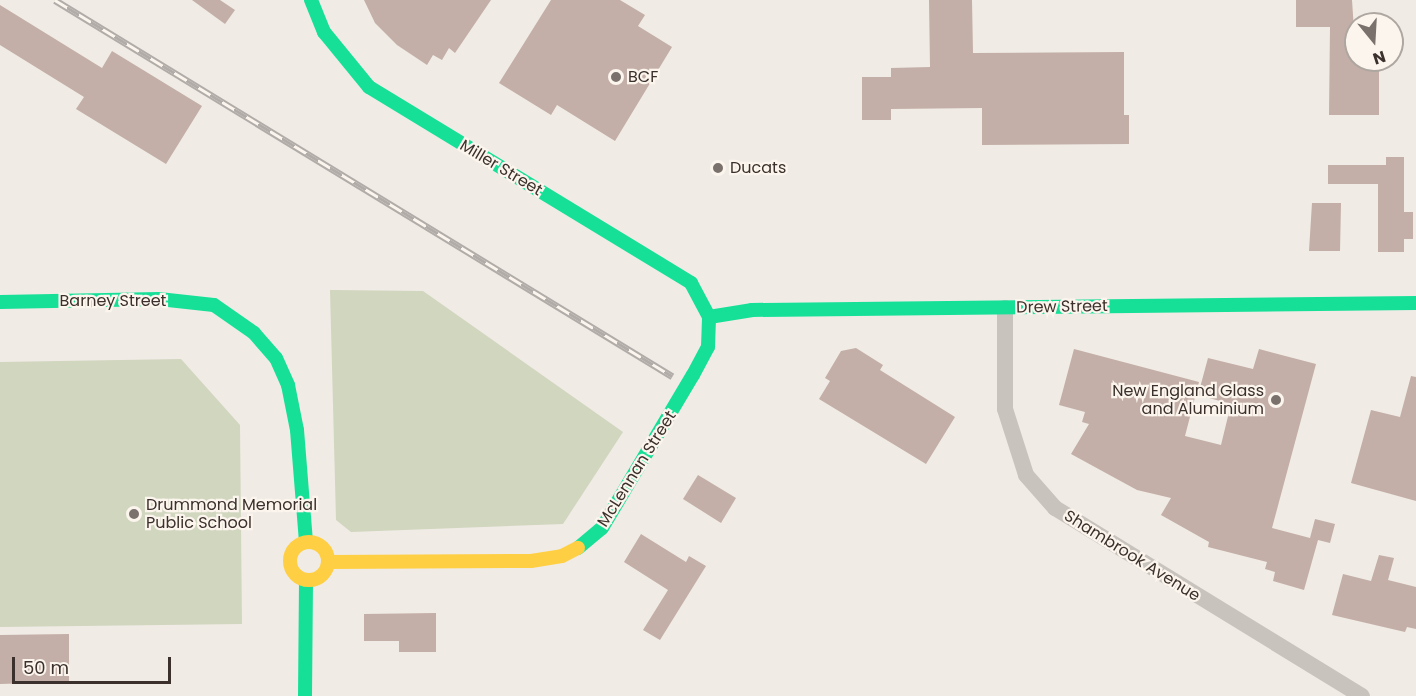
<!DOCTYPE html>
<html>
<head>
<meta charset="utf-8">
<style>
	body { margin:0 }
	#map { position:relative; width:1416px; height:696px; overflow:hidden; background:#f0ebe5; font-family:Poppins,sans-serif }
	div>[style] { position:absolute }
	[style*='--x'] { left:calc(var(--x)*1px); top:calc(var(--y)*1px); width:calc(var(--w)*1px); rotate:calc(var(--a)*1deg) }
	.green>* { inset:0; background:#d1d6bf }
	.building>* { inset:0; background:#c3afa7 }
	.street>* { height:16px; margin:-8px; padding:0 8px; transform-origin:8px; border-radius:8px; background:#c9c3be }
	.fast>* { height:14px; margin:-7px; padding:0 7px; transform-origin:7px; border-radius:7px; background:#16e098 }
	.slow>* { height:14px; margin:-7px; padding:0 7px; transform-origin:7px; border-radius:7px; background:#ffcf43 }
	.slow>.ring { margin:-7px; padding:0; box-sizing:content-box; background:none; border:14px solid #ffcf43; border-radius:50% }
	.rail>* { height:7px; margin-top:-3.5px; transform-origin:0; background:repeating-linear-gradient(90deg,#fbf5ee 0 14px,#b1aca8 0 28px); box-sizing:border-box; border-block:2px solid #b1aca8 }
	.dots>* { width:16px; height:16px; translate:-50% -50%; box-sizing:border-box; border:3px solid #fbf5ee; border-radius:50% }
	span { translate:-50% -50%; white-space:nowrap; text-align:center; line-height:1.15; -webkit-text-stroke:4.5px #fbf5ee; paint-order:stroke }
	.poi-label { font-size:16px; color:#3b302b }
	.left { translate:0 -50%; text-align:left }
	.right { translate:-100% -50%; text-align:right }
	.street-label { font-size:16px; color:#3b302b }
	.north { position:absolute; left:1344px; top:12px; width:60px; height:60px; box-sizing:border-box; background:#fbf5ee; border:2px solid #aea6a0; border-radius:50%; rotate:162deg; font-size:16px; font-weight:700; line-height:24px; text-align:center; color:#3b302b }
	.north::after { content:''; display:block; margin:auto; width:21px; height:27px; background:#7a716c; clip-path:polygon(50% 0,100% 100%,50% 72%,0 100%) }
	.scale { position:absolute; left:12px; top:657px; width:159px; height:27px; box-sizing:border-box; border:3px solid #3b302b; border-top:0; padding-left:8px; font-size:18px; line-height:21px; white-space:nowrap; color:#3b302b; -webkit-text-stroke:4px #fbf5ee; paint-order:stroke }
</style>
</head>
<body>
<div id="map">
	<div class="green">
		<i style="clip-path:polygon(330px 290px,423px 291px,623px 432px,563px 524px,351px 532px,336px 520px)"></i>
		<i style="clip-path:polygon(181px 359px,240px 425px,242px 624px,0 627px,0 362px)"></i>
	</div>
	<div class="building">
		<i style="clip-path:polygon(192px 0,220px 0,235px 10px,225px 24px)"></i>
		<i style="clip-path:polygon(364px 0,491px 0,455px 53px,449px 48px,442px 60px,433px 55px,427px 65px,397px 45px,375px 23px)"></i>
		<i style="clip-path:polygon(551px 0,620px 0,645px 15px,638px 26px,672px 47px,615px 141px,557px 105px,551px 115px,499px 83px)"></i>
		<i style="clip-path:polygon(929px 0,972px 0,973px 53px,1124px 52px,1124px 115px,1129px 115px,1129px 144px,982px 145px,982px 108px,891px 109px,891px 120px,862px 120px,862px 77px,891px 77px,891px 68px,930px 67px)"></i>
		<i style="clip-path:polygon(1296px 0,1352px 0,1356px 60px,1379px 60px,1379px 115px,1329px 115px,1330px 27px,1296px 27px)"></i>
		<i style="clip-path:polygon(0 5px,102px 68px,112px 51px,202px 106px,166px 164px,76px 109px,84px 97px,0 45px)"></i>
		<i style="clip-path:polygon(1386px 157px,1404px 157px,1404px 212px,1413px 212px,1413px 239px,1404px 239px,1404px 252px,1378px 252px,1378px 184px,1328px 184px,1328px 165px,1386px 165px)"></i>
		<i style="clip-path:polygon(1312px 203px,1341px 203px,1340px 251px,1309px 251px)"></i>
		<i style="clip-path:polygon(856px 348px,883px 365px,880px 370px,955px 417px,926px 464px,819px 399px,830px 381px,825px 378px,841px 351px)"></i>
		<i style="clip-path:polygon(1074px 349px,1199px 382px,1185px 436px,1221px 445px,1231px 404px,1198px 395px,1208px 358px,1253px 369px,1259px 349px,1316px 364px,1272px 528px,1310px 538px,1315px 519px,1335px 524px,1330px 543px,1318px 540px,1304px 590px,1273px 581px,1275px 572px,1265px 569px,1267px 562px,1208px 547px,1209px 542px,1161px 515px,1171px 498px,1137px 490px,1071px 454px,1089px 424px,1082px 422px,1085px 412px,1059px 405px)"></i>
		<i style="clip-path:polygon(1411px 376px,1416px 377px,1416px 501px,1351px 483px,1371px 410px,1400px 417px)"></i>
		<i style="clip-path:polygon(698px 475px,736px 498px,721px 523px,683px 499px)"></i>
		<i style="clip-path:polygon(641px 534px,686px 562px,689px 556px,706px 566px,660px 640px,643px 630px,668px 590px,624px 562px)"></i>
		<i style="clip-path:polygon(1379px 555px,1394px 558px,1388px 580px,1416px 587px,1416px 629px,1407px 627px,1405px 632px,1332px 615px,1343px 574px,1371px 581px)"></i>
		<i style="clip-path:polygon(436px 613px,436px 652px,399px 652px,399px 641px,364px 641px,364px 614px)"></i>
		<i style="clip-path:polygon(69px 634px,69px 682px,0 684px,0 635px)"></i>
	</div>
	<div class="street">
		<i style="--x:1005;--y:308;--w:101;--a:90"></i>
		<i style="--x:1005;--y:409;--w:69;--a:72.3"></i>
		<i style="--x:1026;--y:475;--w:44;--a:48.7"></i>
		<i style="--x:1055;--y:508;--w:360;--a:31.5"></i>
	</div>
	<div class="fast">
		<i style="--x:311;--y:0;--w:35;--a:68"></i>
		<i style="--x:324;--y:32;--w:71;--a:50.7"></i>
		<i style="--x:369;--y:87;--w:377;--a:31.3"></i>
		<i style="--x:691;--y:283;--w:38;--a:62"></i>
		<i style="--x:0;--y:302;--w:159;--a:-1.1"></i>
		<i style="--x:159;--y:299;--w:55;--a:6.2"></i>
		<i style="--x:214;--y:305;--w:49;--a:35"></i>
		<i style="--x:254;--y:333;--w:33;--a:49"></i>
		<i style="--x:276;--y:358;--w:30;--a:66"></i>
		<i style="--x:288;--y:385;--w:46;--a:78.7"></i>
		<i style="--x:297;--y:430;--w:112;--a:85.4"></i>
		<i style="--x:709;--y:317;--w:44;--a:-9.2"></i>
		<i style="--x:752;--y:310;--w:664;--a:-0.6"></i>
		<i style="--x:578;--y:548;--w:31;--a:-40"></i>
		<i style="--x:602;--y:528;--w:178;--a:-59.3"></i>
		<i style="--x:693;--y:375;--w:32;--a:-62"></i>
		<i style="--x:708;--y:347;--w:30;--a:-88"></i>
		<i style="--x:305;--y:696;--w:116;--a:-89.5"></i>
	</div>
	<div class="slow">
		<i class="ring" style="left:290px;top:542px;width:24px;height:24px"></i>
		<i style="--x:329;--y:562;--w:202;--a:-0.3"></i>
		<i style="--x:531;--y:561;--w:31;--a:-9"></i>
		<i style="--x:562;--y:556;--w:18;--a:-27"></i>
	</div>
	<div class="rail">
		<i style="--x:55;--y:0;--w:723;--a:31.36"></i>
	</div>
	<div class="dots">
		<i style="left:616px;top:77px;background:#7a716c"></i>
		<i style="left:718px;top:168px;background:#7a716c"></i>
		<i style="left:1276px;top:400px;background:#7a716c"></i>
		<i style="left:134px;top:514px;background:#7a716c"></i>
	</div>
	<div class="poi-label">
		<span class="left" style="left:628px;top:77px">BCF</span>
		<span class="left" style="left:730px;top:168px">Ducats</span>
		<span class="right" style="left:1264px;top:400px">New England Glass<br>and Aluminium</span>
		<span class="left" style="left:146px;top:514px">Drummond Memorial<br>Public School</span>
	</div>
	<div class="street-label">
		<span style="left:501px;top:168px;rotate:31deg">Miller Street</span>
		<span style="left:113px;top:301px">Barney Street</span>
		<span style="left:1062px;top:307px;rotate:-1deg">Drew Street</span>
		<span style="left:637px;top:469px;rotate:-58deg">McLennan Street</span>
		<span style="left:1132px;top:556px;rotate:32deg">Shambrook Avenue</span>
	</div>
	<div class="north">N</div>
	<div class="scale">50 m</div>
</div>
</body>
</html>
